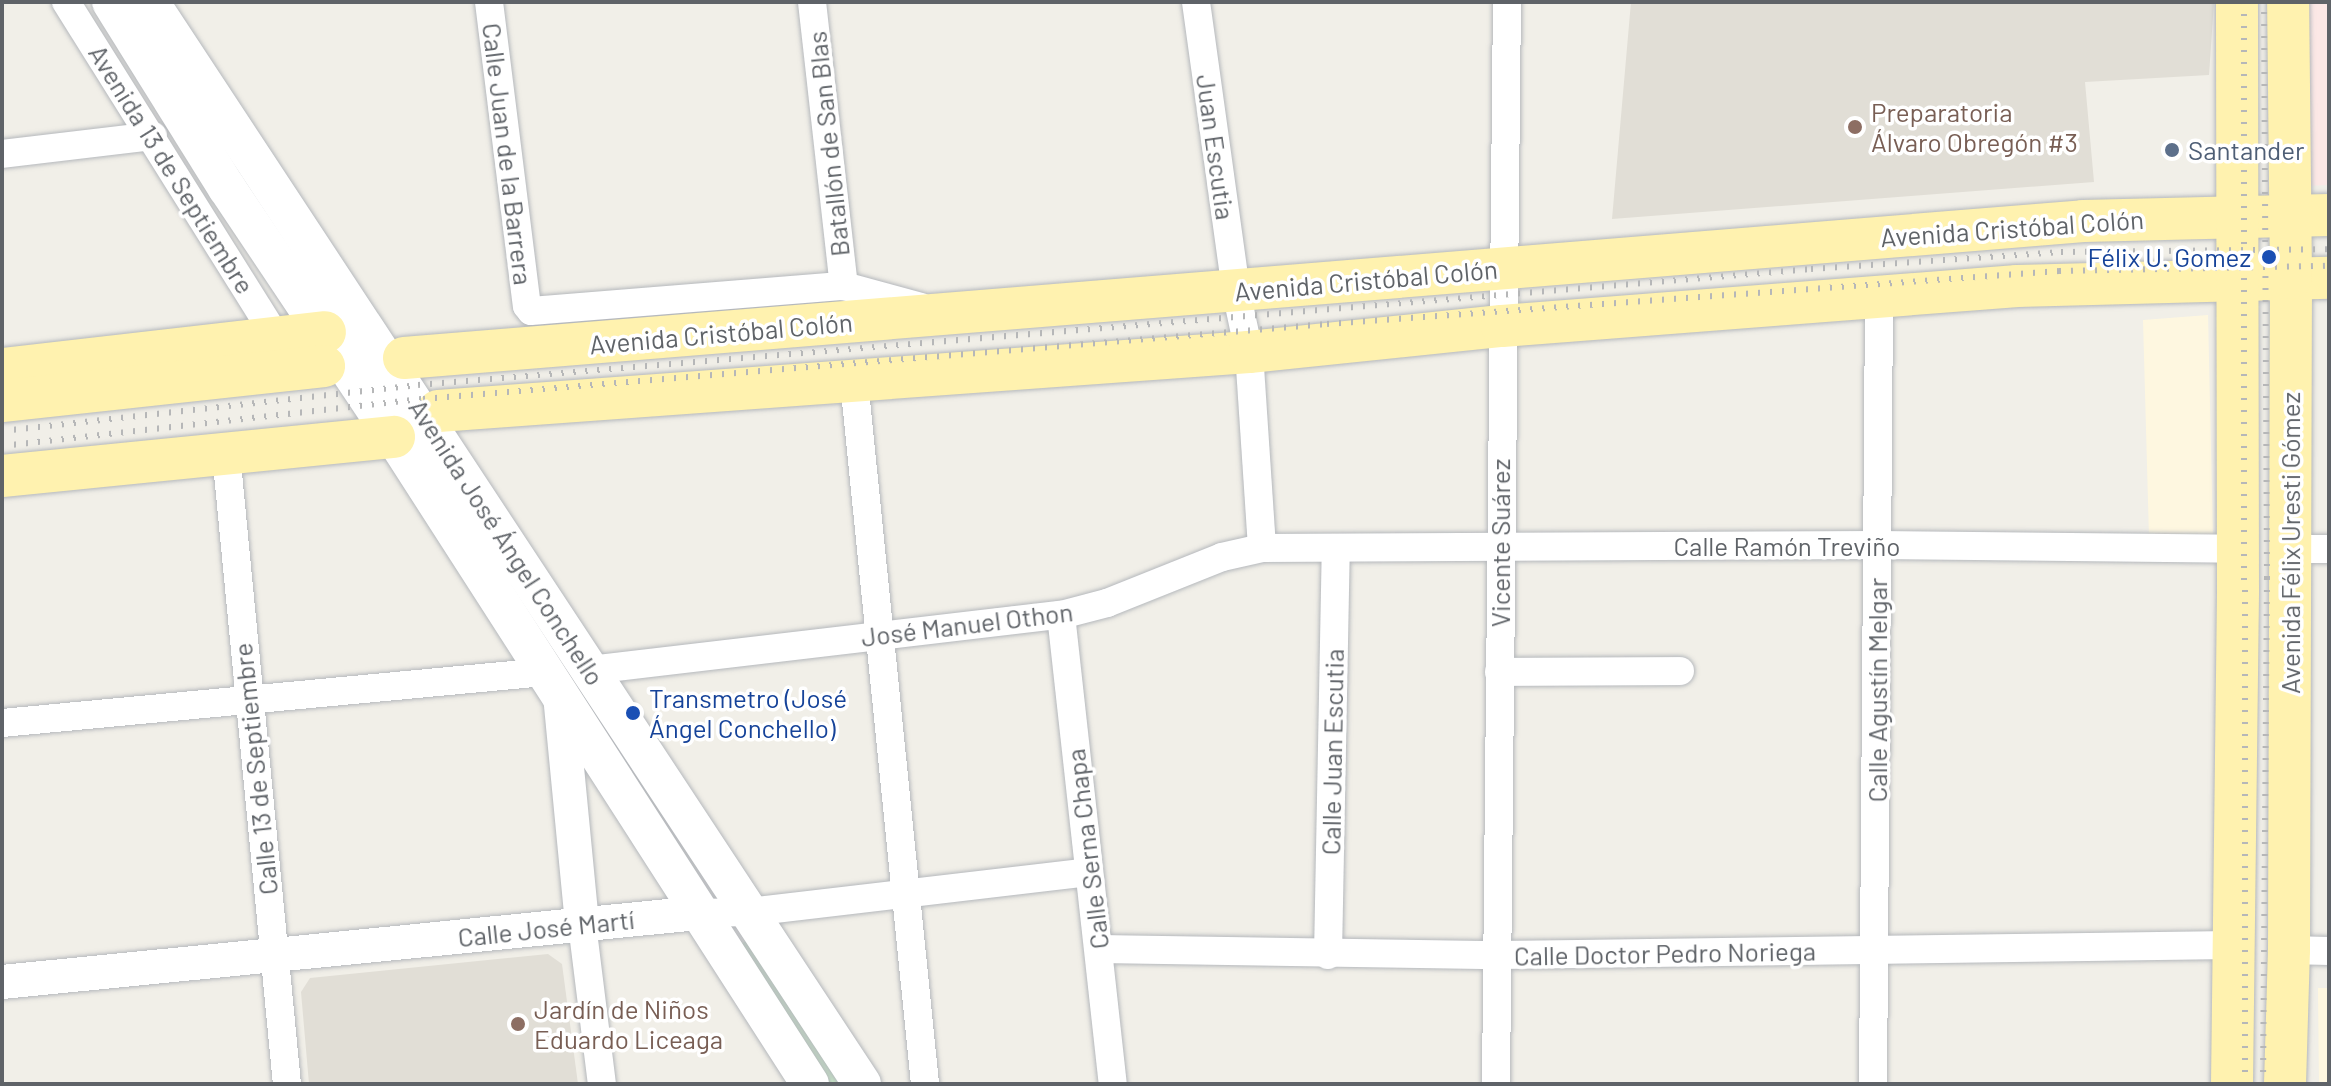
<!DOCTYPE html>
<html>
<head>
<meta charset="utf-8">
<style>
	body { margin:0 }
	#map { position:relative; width:2331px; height:1086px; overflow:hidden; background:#f1efe8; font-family:Barlow,sans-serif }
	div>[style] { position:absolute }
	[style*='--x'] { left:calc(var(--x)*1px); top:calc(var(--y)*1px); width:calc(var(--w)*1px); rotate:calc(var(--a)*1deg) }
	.commercial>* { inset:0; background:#fef7e0 }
	.education>* { inset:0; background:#e1ded6 }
	.medical>* { inset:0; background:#fce8e6 }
	.green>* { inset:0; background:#c5e8c5 }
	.roads { filter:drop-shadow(0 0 2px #b5b8bc) drop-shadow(0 0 2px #b5b8bc) }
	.minor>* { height:28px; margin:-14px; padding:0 14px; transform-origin:14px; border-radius:14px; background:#fff }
	.tertiary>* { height:34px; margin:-17px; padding:0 17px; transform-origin:17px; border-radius:17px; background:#fff }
	.secondary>* { height:38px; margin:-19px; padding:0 19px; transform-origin:19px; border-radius:19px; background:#fff }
	.primary>* { height:42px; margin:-21px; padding:0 21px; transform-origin:21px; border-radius:21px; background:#fff2af }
	.rail>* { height:6px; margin-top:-3px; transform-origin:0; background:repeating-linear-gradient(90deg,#b6b7b8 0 2px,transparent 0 12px) }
	.dots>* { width:22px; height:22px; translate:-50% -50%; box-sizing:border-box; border:4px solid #fff; border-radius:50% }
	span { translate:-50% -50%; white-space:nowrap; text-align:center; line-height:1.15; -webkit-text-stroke:7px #fff; paint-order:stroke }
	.education-label { font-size:26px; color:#785e54 }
	.left { translate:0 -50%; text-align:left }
	.street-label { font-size:26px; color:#5f6368 }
	.service-label { font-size:26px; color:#4e5e75 }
	.transit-label { font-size:26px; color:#164399 }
	.right { translate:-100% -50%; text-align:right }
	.frame { position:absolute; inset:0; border:4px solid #5f6368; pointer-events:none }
</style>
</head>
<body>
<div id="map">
	<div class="commercial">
		<i style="clip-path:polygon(2208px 315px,2213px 536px,2149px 537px,2143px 320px)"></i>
		<i style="clip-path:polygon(2318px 988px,2329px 988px,2329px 1084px,2319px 1084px)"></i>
	</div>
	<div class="education">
		<i style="clip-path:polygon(1631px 2px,2214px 2px,2209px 75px,2085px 82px,2094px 182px,1612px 219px)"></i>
		<i style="clip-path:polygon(548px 954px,562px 964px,578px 1084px,309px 1084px,301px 992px,310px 978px)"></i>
	</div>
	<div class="medical">
		<i style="clip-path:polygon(2304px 2px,2329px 2px,2329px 185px,2303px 186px)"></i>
	</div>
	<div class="green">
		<i style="clip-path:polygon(747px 940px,849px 1084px,824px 1084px,741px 944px)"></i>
	</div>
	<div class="roads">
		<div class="minor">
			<i style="--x:66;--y:2;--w:395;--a:57.9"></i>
			<i style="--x:489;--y:2;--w:306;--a:82.9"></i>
			<i style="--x:527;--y:306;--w:6;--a:51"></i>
			<i style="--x:531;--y:311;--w:314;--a:-4.6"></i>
			<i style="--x:844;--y:286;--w:80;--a:15.3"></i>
			<i style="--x:812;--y:2;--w:286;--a:83.6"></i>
			<i style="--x:1196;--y:2;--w:292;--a:82.1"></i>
			<i style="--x:1236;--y:291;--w:62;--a:78"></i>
			<i style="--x:1249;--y:352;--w:196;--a:86.2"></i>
			<i style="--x:2;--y:154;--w:152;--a:-6.8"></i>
			<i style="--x:854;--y:381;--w:707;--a:84.23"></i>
			<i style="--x:226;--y:453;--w:634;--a:84.48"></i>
			<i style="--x:2289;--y:549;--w:40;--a:0"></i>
			<i style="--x:1061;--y:615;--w:472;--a:83.7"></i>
			<i style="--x:590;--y:670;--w:474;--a:-6.7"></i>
			<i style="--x:1061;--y:615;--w:48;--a:-14.6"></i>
			<i style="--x:1107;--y:603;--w:124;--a:-21.8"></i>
			<i style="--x:1222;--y:557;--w:41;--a:-12.7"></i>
			<i style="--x:1262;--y:548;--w:616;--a:-0.28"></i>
			<i style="--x:1878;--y:545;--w:360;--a:0.6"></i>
			<i style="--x:1499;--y:672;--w:181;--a:-0.3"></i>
			<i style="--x:2;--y:723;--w:545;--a:-5.37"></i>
			<i style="--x:698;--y:913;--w:51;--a:-1.1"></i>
			<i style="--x:749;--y:912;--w:342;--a:-6.7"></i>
			<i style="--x:582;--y:924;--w:161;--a:82.9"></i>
			<i style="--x:1099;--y:949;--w:400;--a:0.9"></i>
			<i style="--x:1499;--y:955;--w:732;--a:-0.78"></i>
			<i style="--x:2289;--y:950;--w:40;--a:1.4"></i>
			<i style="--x:1328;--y:955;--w:407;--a:-88.9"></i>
			<i style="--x:1496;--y:1084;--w:1082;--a:-89.42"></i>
			<i style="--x:1873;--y:1084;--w:788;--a:-89.56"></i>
		</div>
		<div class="tertiary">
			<i style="--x:560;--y:695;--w:230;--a:84.5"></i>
			<i style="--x:2;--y:982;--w:699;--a:-5.66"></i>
		</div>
		<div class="secondary">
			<i style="--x:111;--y:2;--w:219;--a:58.1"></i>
			<i style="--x:227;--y:188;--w:300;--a:56.2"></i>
			<i style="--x:394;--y:437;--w:769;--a:57.26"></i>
			<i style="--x:150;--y:2;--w:1295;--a:56.65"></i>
		</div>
		<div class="primary">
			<i style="--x:404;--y:358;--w:1685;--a:-4.66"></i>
			<i style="--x:2083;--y:221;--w:246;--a:-1.4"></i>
			<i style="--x:2;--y:369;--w:325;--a:-6.5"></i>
			<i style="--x:2;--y:401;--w:324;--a:-6.2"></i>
			<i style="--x:438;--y:411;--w:813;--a:-4.16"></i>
			<i style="--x:1249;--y:352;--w:254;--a:-5.9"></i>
			<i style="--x:1502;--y:326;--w:517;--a:-4.44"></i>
			<i style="--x:2017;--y:286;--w:312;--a:-1.5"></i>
			<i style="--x:2;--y:476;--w:394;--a:-5.7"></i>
			<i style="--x:2232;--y:1084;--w:493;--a:-89.3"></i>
			<i style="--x:2238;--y:591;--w:589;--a:-90.1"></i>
			<i style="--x:2285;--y:1084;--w:134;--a:-88.3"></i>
			<i style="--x:2289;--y:950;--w:672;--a:-89.83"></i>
			<i style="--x:2291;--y:278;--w:276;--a:-90.6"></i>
		</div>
	</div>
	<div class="rail">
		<i style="--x:2244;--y:2;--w:1082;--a:89.95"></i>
		<i style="--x:2;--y:431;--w:419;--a:-6.3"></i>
		<i style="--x:418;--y:385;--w:1398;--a:-4.76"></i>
		<i style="--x:1811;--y:269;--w:251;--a:-3.9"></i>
		<i style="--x:2061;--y:252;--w:268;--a:-0.6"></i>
		<i style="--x:2;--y:446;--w:424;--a:-6.4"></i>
		<i style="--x:423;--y:399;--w:907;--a:-4.74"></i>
		<i style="--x:1327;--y:324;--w:734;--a:-4.14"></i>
		<i style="--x:2059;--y:271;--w:270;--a:-1.1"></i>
		<i style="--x:2263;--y:1084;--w:506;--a:-89.55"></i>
		<i style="--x:2267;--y:578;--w:576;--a:-90.3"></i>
	</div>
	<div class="dots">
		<i style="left:1855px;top:127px;background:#8d6e63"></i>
		<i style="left:2172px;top:150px;background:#5c6f8a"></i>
		<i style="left:2269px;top:257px;background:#1a4fb4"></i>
		<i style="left:633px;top:713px;background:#1a4fb4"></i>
		<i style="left:518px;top:1024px;background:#8d6e63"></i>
	</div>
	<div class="education-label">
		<span class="left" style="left:1871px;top:127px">Preparatoria<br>Álvaro Obregón #3</span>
		<span class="left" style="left:534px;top:1024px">Jardín de Niños<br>Eduardo Liceaga</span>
	</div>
	<div class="street-label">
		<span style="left:828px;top:144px;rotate:-96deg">Batallón de San Blas</span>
		<span style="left:1216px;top:147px;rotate:82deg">Juan Escutia</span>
		<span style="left:508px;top:154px;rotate:83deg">Calle Juan de la Barrera</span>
		<span style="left:172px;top:169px;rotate:58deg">Avenida 13 de Septiembre</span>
		<span style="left:2012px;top:228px;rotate:-4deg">Avenida Cristóbal Colón</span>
		<span style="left:1366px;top:280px;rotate:-5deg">Avenida Cristóbal Colón</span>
		<span style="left:721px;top:333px;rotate:-5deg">Avenida Cristóbal Colón</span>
		<span style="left:507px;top:542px;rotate:57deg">Avenida José Ángel Conchello</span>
		<span style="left:1500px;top:543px;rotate:-90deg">Vicente Suárez</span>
		<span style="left:2290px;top:543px;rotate:-90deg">Avenida Félix Uresti Gómez</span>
		<span style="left:1787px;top:546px">Calle Ramón Treviño</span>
		<span style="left:967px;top:624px;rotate:-7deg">José Manuel Othon</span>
		<span style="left:1877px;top:690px;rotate:-90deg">Calle Agustín Melgar</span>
		<span style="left:1332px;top:752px;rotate:-89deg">Calle Juan Escutia</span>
		<span style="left:255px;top:769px;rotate:-96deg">Calle 13 de Septiembre</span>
		<span style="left:1087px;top:849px;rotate:-97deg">Calle Serna Chapa</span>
		<span style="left:546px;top:928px;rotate:-6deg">Calle José Martí</span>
		<span style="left:1665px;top:953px;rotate:-1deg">Calle Doctor Pedro Noriega</span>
	</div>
	<div class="service-label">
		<span class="left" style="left:2188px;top:150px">Santander</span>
	</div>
	<div class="transit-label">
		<span class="right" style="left:2251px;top:257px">Félix U. Gomez</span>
		<span class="left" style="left:649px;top:713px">Transmetro (José<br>Ángel Conchello)</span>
	</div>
	<div class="frame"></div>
</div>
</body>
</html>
